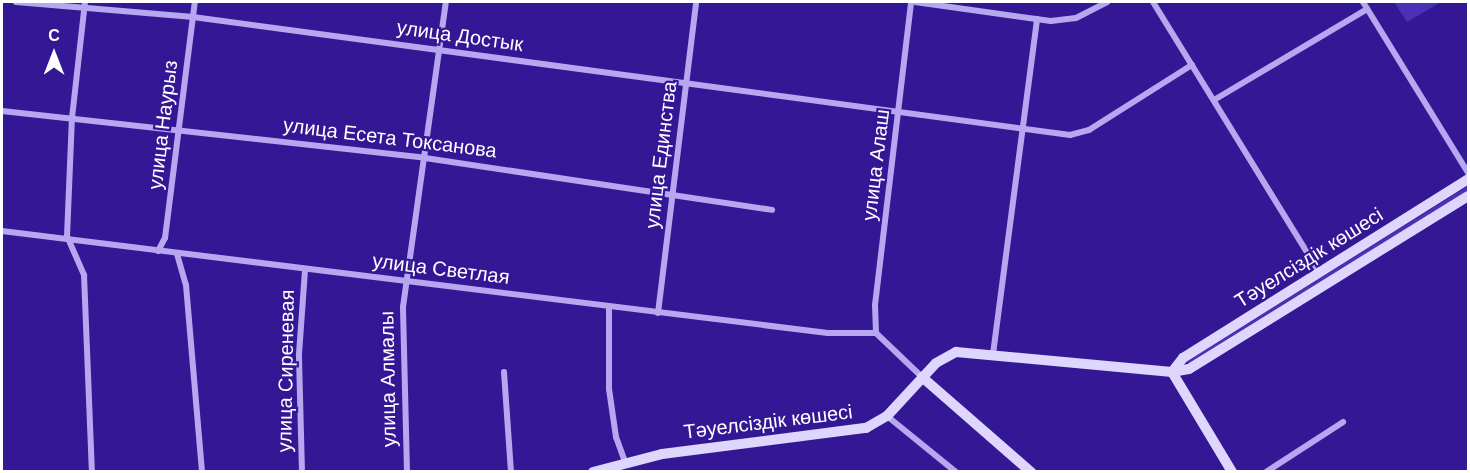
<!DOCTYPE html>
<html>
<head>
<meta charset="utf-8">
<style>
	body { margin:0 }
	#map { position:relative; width:1470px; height:473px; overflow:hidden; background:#331795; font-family:"DM Sans",sans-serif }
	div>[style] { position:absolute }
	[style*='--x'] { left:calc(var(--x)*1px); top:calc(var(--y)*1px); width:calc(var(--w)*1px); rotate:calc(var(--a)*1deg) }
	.green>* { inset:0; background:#4c31b6 }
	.street>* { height:6px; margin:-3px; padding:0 3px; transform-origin:3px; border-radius:3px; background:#b7a7f1 }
	.secondary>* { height:10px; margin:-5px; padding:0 5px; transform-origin:5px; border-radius:5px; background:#ded6fc }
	span { translate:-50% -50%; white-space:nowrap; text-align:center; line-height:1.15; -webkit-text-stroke:4.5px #331795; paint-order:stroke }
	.street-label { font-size:20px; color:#fff }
	.frame { position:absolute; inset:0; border:3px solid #fff; pointer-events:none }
	.north { position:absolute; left:24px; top:24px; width:60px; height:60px; -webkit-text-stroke:4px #331795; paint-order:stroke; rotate:0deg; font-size:16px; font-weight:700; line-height:24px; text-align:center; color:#fff }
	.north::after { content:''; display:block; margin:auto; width:21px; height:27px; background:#fff; clip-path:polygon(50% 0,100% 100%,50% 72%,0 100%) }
</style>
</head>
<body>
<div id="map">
	<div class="green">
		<i style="clip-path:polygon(1394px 2px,1441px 2px,1407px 22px)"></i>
		<i style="clip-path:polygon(1468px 186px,1468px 191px,1188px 364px,1188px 361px)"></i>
	</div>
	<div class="street">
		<i style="--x:16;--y:2;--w:178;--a:4.8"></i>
		<i style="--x:193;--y:17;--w:885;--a:7.66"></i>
		<i style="--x:1070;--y:135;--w:20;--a:-15"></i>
		<i style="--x:1089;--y:130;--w:122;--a:-32.3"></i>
		<i style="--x:85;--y:2;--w:116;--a:96.4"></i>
		<i style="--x:72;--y:117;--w:119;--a:92.4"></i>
		<i style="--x:67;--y:236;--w:43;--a:66.4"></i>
		<i style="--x:84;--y:275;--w:197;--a:87.7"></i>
		<i style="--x:915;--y:2;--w:137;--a:8"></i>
		<i style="--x:1051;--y:21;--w:25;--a:-7"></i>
		<i style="--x:1076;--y:18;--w:35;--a:-27"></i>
		<i style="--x:1153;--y:2;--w:318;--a:58.4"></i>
		<i style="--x:1363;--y:2;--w:201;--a:58.4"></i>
		<i style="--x:1214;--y:100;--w:178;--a:-30.7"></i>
		<i style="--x:2;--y:111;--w:426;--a:6.3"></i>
		<i style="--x:425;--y:158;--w:351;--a:8.5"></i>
		<i style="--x:2;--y:231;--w:832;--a:7.04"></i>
		<i style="--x:828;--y:333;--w:48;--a:0"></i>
		<i style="--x:158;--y:251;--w:15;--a:-62"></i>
		<i style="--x:165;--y:238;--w:238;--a:-82.8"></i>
		<i style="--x:177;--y:254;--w:32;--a:74"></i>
		<i style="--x:186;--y:285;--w:188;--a:85.1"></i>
		<i style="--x:609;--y:307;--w:82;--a:90"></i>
		<i style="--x:609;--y:389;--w:49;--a:81.7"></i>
		<i style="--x:616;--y:437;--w:27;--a:70"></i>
		<i style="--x:658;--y:313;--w:313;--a:-83"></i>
		<i style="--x:876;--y:333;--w:28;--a:-92"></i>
		<i style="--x:875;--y:305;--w:305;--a:-83.2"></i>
		<i style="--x:876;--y:333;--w:64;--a:43.7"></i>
		<i style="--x:993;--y:354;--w:338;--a:-82.5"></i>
		<i style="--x:504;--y:372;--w:100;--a:86"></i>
		<i style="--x:887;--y:416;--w:89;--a:39.1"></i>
		<i style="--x:302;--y:472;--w:118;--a:-91.5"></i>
		<i style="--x:299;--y:354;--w:83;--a:-85.9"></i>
		<i style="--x:407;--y:472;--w:165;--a:-91.4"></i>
		<i style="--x:403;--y:307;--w:308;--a:-82"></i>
		<i style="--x:1266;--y:472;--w:92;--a:-33"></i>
	</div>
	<div class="secondary">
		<i style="--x:1172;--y:372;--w:18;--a:-52"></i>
		<i style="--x:1183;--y:358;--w:337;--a:-32.1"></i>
		<i style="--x:1172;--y:372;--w:117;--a:59"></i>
		<i style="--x:922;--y:377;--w:145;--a:41.1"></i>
		<i style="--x:593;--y:472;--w:71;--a:-14.6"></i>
		<i style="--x:662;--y:454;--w:206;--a:-7.3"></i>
		<i style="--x:866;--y:428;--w:24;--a:-30"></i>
		<i style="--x:887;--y:416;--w:72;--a:-47.2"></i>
		<i style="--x:936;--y:363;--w:23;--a:-29"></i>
		<i style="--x:956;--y:352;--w:217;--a:5.3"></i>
		<i style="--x:1172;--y:372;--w:17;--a:-10"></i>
		<i style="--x:1189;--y:369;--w:328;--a:-31.8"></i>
	</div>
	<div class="street-label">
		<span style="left:460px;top:36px;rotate:8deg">улица Достык</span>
		<span style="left:163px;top:125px;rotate:-83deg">улица Наурыз</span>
		<span style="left:390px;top:138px;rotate:7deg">улица Есета Токсанова</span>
		<span style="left:661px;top:155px;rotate:-83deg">улица Единства</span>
		<span style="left:876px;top:165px;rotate:-83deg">улица Алаш</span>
		<span style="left:1309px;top:258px;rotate:-32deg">Тәуелсіздік көшесі</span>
		<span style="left:441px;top:269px;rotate:7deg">улица Светлая</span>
		<span style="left:286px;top:371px;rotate:-89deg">улица Сиреневая</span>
		<span style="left:388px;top:379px;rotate:-91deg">улица Алмалы</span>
		<span style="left:768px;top:422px;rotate:-7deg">Тәуелсіздік көшесі</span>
	</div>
	<div class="frame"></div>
	<div class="north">С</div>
</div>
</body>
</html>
